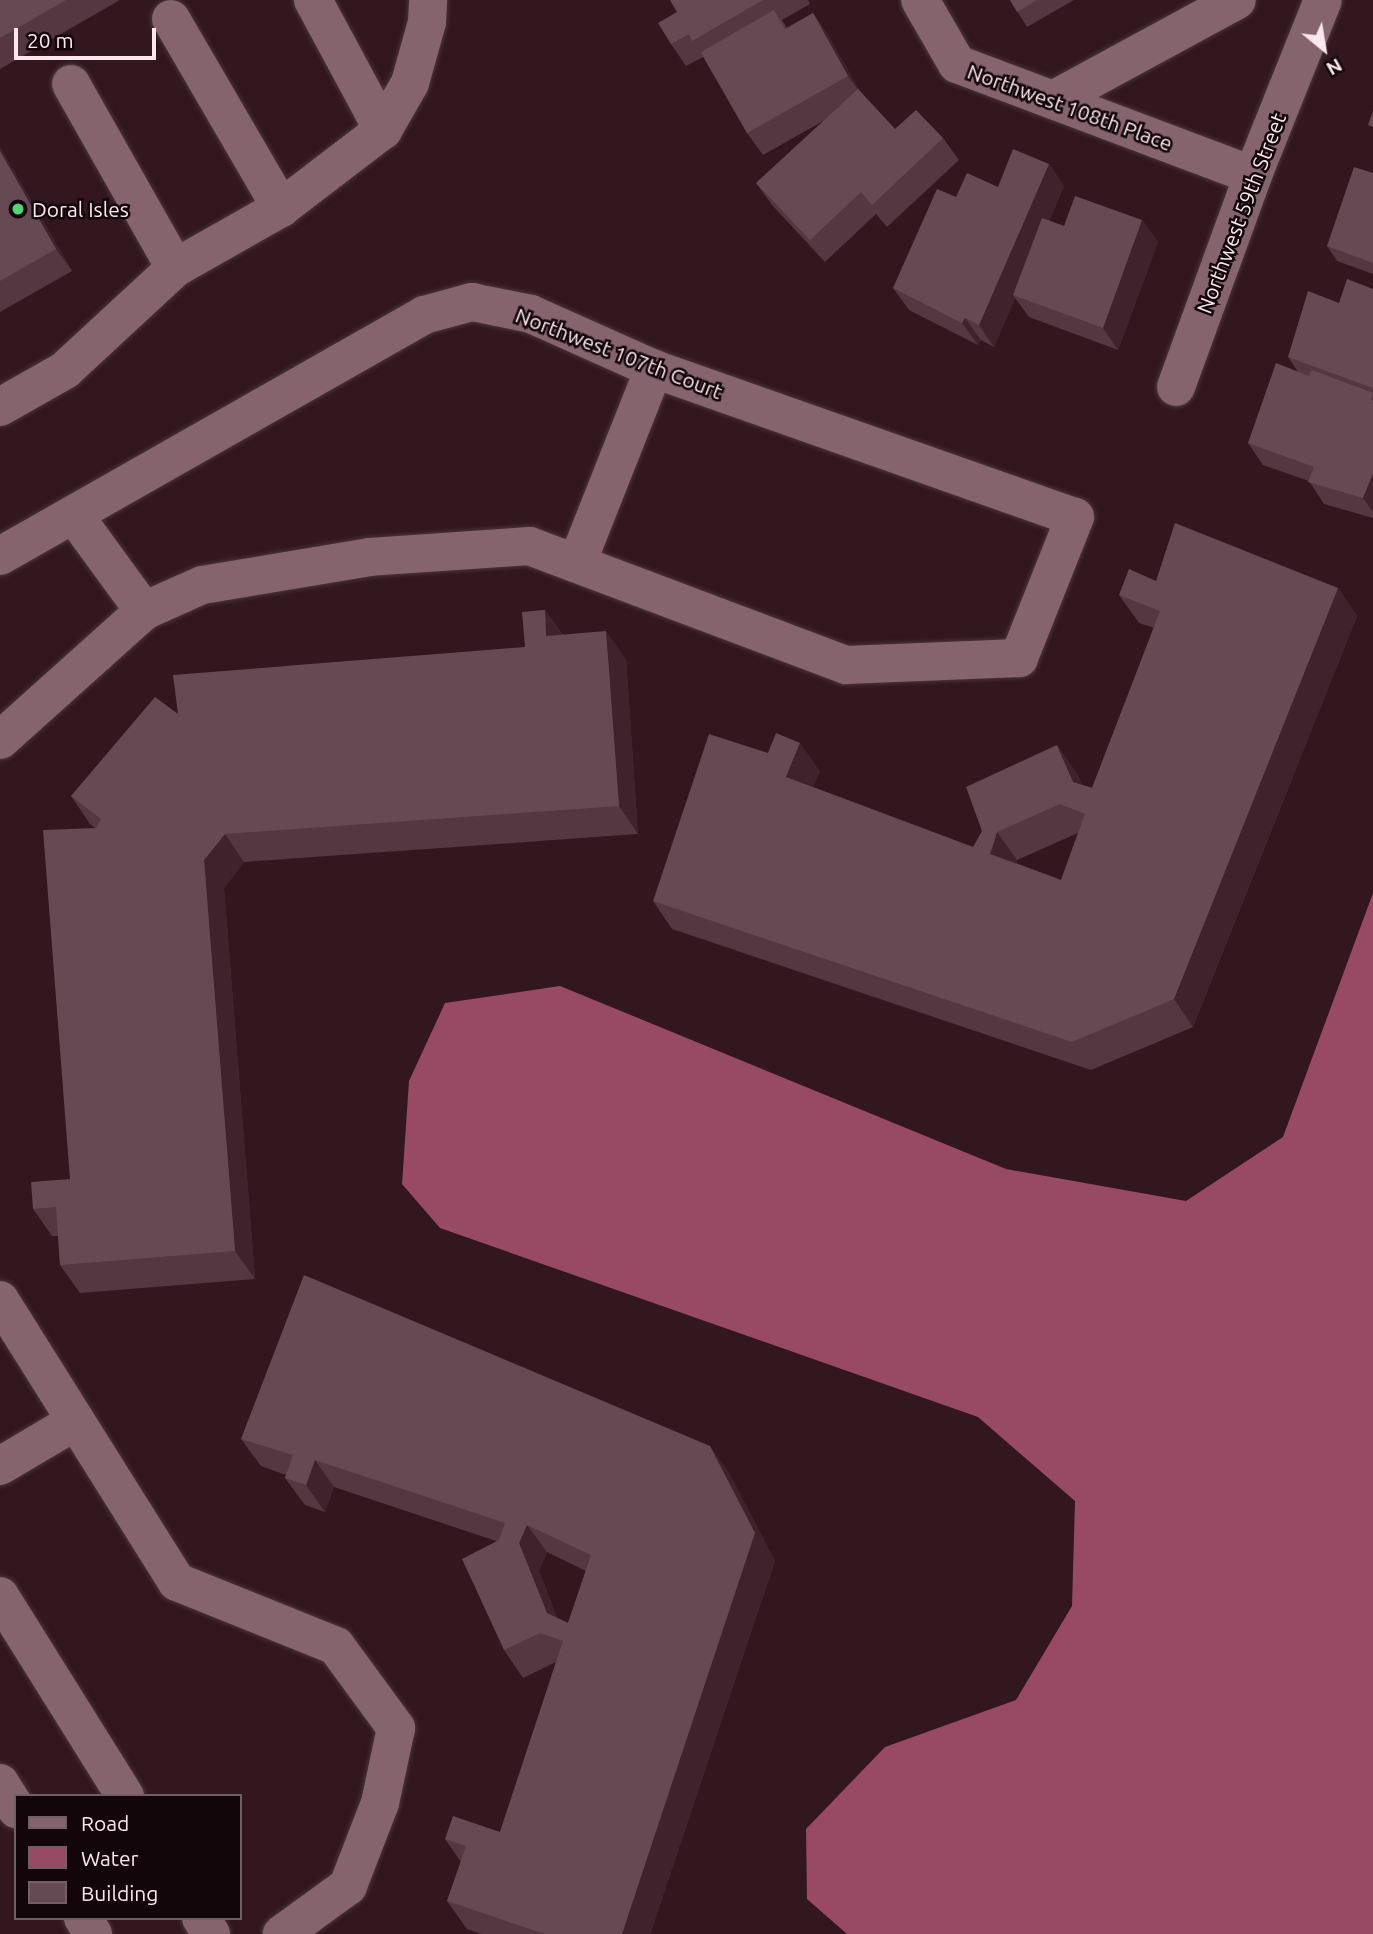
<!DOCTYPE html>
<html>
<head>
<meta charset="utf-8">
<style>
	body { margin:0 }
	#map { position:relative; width:1373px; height:1934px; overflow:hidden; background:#32171f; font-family:Ubuntu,sans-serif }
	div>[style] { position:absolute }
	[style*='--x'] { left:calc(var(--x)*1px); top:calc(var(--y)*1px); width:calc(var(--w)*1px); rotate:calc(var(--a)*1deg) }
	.water>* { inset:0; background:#984964 }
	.roads { filter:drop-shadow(0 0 2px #4a343b) drop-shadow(0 0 2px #4a343b) }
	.minor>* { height:38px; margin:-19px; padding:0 19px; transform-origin:19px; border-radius:19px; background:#85646d }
	.wall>* { inset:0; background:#543740 }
	.shaded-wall>* { inset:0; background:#3f222b }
	.building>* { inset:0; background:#664a53 }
	.dots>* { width:19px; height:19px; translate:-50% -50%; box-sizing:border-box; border:4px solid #12060a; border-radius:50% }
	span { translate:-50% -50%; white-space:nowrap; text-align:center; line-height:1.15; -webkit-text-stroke:5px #12060a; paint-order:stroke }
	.street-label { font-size:21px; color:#fbe7ed }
	.poi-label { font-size:21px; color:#fbe7ed }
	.left { translate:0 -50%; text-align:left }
	.legend { position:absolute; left:14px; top:1794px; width:228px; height:126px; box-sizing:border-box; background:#12060a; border:2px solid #6f6065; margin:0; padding:9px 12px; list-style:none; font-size:21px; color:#fbe7ed }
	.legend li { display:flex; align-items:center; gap:14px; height:35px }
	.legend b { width:35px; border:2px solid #6f6065 }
	.north { position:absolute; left:1289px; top:14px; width:70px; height:70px; -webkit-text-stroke:5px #12060a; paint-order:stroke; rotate:150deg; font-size:19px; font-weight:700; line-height:28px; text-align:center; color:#fbe7ed }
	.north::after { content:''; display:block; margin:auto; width:24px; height:32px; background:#fbe7ed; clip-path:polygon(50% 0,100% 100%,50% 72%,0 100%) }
	.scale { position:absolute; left:14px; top:28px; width:142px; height:32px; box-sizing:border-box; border:4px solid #fbe7ed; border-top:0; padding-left:9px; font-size:21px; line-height:24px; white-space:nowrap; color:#fbe7ed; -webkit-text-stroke:5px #12060a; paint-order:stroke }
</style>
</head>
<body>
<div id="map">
	<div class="water">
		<i style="clip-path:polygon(1373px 893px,1373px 1934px,847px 1934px,807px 1899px,806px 1829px,885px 1747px,1016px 1700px,1072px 1606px,1075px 1501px,978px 1417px,440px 1228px,402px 1184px,409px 1081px,445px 1003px,560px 986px,1006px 1169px,1186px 1201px,1283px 1137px)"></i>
	</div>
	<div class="roads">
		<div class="minor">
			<i style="--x:313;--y:0;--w:148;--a:61.7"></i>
			<i style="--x:920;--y:0;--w:74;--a:60"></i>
			<i style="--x:957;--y:64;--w:316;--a:20.6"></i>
			<i style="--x:171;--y:19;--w:219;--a:59.8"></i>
			<i style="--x:71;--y:84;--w:211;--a:60.5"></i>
			<i style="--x:1053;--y:100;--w:209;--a:-28.5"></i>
			<i style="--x:1176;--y:387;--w:226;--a:-70"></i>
			<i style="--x:1253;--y:175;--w:188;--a:-68.2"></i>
			<i style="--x:0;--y:407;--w:75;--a:-29.6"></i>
			<i style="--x:65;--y:370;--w:150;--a:-42.8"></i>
			<i style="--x:175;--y:268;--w:122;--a:-29.5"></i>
			<i style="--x:281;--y:208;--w:128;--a:-37.4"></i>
			<i style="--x:383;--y:130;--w:54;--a:-60.1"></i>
			<i style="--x:410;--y:83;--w:63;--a:-74.4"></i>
			<i style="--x:427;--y:22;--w:22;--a:-87"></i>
			<i style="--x:74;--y:515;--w:119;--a:53.9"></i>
			<i style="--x:0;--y:556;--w:488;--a:-29.6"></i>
			<i style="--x:424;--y:315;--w:50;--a:-15.2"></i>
			<i style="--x:472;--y:302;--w:60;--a:11.5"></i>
			<i style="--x:531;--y:314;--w:135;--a:24.1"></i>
			<i style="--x:654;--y:369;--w:446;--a:19.4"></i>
			<i style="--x:1075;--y:517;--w:152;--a:111.7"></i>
			<i style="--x:1019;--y:658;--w:173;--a:177.7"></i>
			<i style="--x:846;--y:665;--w:338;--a:-159.4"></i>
			<i style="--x:530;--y:546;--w:160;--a:176.1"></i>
			<i style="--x:370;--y:557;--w:170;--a:170.5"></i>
			<i style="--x:202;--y:585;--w:64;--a:155.9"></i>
			<i style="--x:144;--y:611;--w:193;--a:138.1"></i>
			<i style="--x:577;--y:563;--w:209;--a:-68.4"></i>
			<i style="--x:0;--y:1300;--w:333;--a:57.9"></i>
			<i style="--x:177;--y:1582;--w:171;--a:21.9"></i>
			<i style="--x:336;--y:1646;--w:102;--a:53.8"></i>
			<i style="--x:396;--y:1728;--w:77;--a:102"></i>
			<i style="--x:380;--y:1803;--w:89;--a:111.1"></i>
			<i style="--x:348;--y:1886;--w:82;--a:144"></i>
			<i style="--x:0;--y:1466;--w:88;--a:-30.6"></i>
			<i style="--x:0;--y:1596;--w:236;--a:58"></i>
			<i style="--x:0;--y:1783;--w:31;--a:58"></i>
			<i style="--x:83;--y:1918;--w:19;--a:58"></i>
			<i style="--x:201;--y:1918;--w:19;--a:58"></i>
		</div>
	</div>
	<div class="wall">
		<i style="clip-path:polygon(0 0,120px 0,0 69px)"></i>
		<i style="clip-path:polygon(670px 0,808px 0,810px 4px,782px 20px,787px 28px,813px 13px,828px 35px,859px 90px,895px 129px,943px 138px,959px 160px,887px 227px,876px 214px,825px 262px,772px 205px,756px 183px,825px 120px,763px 155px,747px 133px,703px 57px,686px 66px,671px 44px,677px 12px)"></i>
		<i style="clip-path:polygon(1010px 0,1074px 0,1027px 27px)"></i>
		<i style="clip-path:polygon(0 147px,72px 271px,0 312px)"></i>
		<i style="clip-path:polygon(1049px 164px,1064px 186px,1049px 221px,1064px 226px,1142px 220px,1158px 242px,1118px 350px,1029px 317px,1015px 298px,994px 347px,981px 340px,978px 345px,909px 310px,893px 288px,956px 197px,998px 187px)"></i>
		<i style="clip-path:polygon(1373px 173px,1373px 274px,1337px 261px,1327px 246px)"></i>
		<i style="clip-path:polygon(1373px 289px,1373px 518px,1324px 504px,1309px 481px,1263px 465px,1248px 443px,1298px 372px,1288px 357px,1339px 303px)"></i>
		<i style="clip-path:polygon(evenodd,1156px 581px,1338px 588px,1357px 616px,1193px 1027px,1091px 1070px,672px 929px,653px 901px,820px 771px,813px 787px,973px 847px,1077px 773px,1082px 785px,1092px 788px,1154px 628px,1139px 623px,1119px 595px,1156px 581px,1078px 833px,1061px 880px,1016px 863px,1017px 860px,1078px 833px)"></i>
		<i style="clip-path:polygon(545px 610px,562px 634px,626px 659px,638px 834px,244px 862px,224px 888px,255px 1279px,80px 1293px,60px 1265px,58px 1236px,52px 1236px,33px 1209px,70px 1179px,95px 828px,90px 824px,71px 796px,178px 714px,525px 647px)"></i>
		<i style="clip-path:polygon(evenodd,241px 1439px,710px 1446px,729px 1473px,775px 1561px,650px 1934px,481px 1934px,467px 1929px,447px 1901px,461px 1862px,445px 1839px,500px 1832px,556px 1662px,523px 1678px,504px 1650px,496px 1541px,334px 1487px,325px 1512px,305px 1505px,285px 1478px,286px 1475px,261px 1466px,241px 1439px,547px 1552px,586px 1571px,568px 1623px,557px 1618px,539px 1571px,547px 1552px)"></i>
	</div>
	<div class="shaded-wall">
		<i style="clip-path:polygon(813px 13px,828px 35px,864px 98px,848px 76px)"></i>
		<i style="clip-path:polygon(0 147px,72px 271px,56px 249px,0 151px)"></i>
		<i style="clip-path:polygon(1049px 164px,1064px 186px,1016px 296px,1013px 295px,1015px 298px,994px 347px,979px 325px)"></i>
		<i style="clip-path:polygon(1142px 220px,1158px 242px,1118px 350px,1103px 328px)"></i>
		<i style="clip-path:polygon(965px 318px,981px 340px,978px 345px,962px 323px)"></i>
		<i style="clip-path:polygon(1373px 473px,1373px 512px,1363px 498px)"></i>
		<i style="clip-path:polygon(1338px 588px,1357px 616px,1193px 1027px,1174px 999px)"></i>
		<i style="clip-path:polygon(545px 610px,564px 638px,546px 636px)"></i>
		<i style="clip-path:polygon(606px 631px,626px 659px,638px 834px,619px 806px)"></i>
		<i style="clip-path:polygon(800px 743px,820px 771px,806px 805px,786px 777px)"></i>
		<i style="clip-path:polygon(1057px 745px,1077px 773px,1093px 810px,1073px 782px)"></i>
		<i style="clip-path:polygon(997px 832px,1017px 860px,1010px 881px,990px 854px)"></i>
		<i style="clip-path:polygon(225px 834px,244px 862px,224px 888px,255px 1279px,235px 1251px,204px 860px)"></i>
		<i style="clip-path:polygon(710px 1446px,729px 1473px,775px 1561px,650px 1934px,622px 1934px)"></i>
		<i style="clip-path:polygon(315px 1460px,334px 1487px,325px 1512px,306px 1485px)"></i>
		<i style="clip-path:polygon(527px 1525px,547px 1552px,539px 1571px,566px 1640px,547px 1613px,519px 1543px)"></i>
	</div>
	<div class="building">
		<i style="clip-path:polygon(0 0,66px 0,0 38px)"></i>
		<i style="clip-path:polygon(670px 0,763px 0,692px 41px,689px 34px,671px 44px,658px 23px,677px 12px)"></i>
		<i style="clip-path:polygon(1010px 0,1037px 0,1017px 12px)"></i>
		<i style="clip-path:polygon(774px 10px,785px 29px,813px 13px,848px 76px,747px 133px,701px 52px)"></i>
		<i style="clip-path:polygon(858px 89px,895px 129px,916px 110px,943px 138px,872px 205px,861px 192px,810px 240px,756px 183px)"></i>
		<i style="clip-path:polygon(1373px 111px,1373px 127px,1368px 125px)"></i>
		<i style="clip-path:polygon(1013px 149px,1049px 164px,979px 325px,965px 318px,962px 323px,893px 288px,937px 189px,956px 197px,967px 173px,998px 187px)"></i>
		<i style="clip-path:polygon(0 151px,56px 249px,0 281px)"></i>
		<i style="clip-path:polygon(1354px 167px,1373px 173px,1373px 263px,1327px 246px)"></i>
		<i style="clip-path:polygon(1075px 196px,1142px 220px,1103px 328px,1013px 295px,1042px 218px,1064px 226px)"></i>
		<i style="clip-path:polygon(1347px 279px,1373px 289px,1373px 388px,1288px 357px,1308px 291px,1339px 303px)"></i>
		<i style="clip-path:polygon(1276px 363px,1309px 376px,1312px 370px,1373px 393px,1371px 400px,1373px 401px,1373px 473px,1363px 498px,1308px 482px,1314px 467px,1248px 443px)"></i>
		<i style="clip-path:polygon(evenodd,1175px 523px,1338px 588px,1174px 999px,1072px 1042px,653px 901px,709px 734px,768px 753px,776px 733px,800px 743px,786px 777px,973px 847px,982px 831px,966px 787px,1057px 745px,1073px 782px,1092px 788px,1160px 611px,1119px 595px,1129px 569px,1156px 581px,1175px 523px,1060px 804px,1085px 814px,1061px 880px,990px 854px,997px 832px,1060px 804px)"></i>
		<i style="clip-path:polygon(545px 610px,546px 636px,606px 631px,619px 806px,225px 834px,204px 860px,235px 1251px,60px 1265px,56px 1207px,33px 1209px,31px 1182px,70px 1179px,43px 830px,96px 828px,101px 819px,71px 796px,155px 697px,178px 714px,173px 675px,525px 647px,522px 612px)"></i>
		<i style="clip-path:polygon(evenodd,304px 1275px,710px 1446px,755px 1533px,622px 1934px,545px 1934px,447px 1901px,466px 1846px,445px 1839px,453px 1816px,500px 1832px,563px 1641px,540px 1633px,504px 1650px,462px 1559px,499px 1540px,505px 1523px,315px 1460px,306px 1485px,285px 1478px,293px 1455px,241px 1439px,304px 1275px,527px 1525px,591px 1555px,568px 1623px,547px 1613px,519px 1543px,527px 1525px)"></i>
	</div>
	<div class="dots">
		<i style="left:18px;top:209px;background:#4cd676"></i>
	</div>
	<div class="street-label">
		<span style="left:1070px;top:107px;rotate:20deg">Northwest 108th Place</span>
		<span style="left:1241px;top:213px;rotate:-69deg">Northwest 59th Street</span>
		<span style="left:619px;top:353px;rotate:21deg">Northwest 107th Court</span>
	</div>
	<div class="poi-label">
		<span class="left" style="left:32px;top:209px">Doral Isles</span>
	</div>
	<ul class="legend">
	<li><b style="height:9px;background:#85646d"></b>Road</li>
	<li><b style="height:19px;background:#984964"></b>Water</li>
	<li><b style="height:19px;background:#664a53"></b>Building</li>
	</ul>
	<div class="north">N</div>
	<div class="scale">20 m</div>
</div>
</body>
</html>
